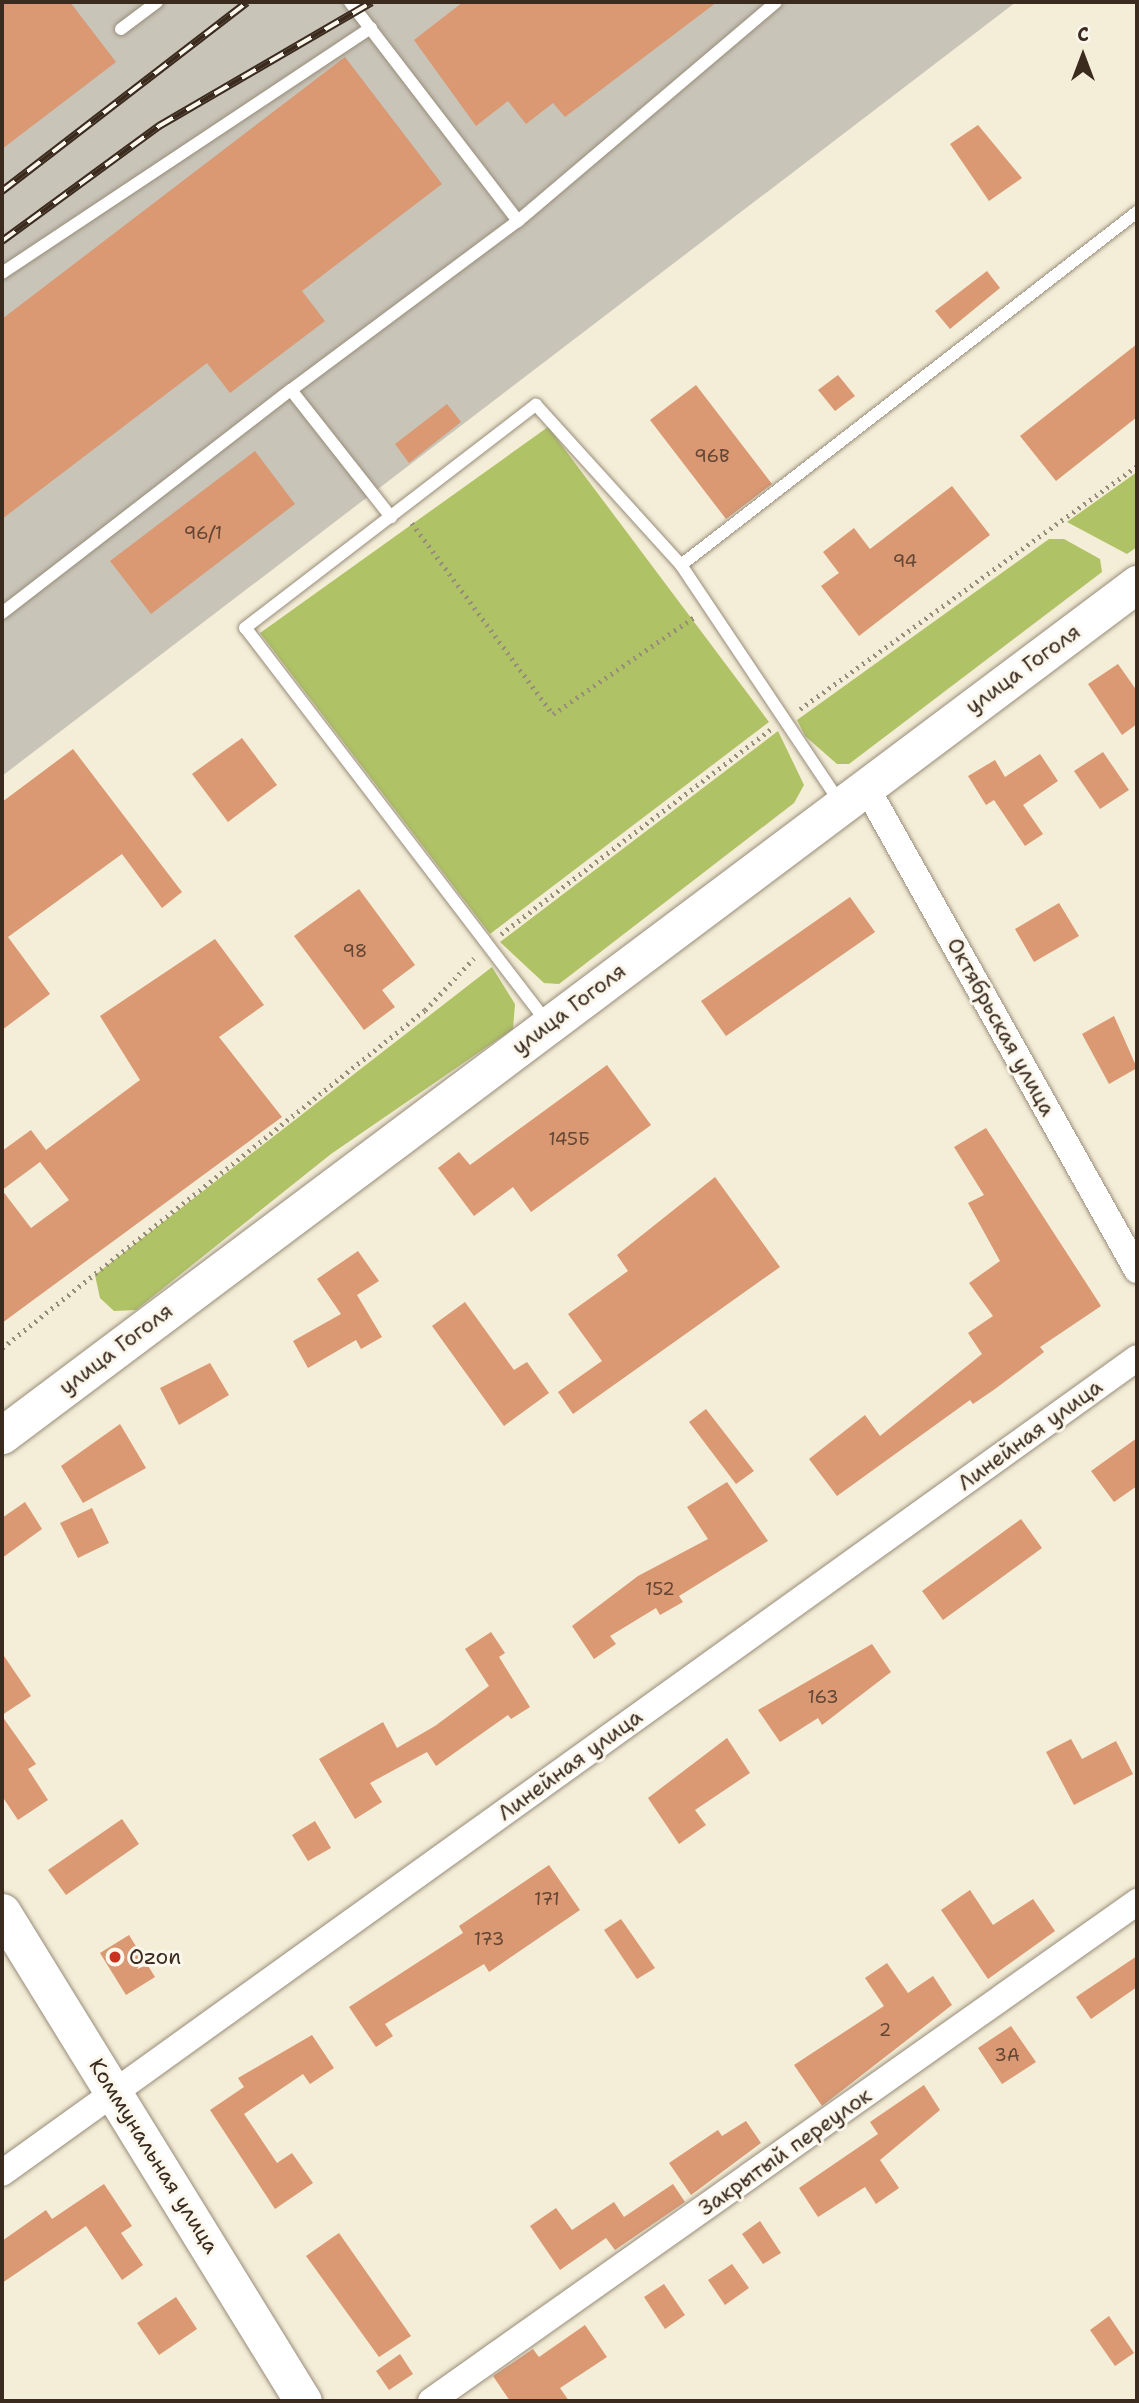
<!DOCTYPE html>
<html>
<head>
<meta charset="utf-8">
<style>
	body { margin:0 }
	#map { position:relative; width:1139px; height:2403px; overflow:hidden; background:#f4edd7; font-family:"Shantell Sans",sans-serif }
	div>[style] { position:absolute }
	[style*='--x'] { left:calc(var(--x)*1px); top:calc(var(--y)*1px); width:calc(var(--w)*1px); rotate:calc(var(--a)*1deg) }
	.industrial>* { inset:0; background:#c8c4b8 }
	.green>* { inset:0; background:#afc266 }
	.building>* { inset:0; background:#da9873 }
	.path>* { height:4.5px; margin-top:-2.25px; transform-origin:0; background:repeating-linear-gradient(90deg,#988c7a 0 2px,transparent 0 7px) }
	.roads { filter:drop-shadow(0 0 2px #988c7a) drop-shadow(0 0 2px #988c7a) }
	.lane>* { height:12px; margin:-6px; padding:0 6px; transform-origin:6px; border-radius:6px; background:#fff }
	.street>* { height:26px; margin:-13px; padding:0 13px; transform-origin:13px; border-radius:13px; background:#fff }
	.secondary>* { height:37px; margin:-18.5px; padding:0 18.5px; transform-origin:18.5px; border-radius:18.5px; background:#fff }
	.rail>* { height:8px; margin-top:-4px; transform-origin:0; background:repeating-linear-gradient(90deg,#fbf7ec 0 16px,#3b2a1e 0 32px); box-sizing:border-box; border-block:2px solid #3b2a1e }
	.dots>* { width:19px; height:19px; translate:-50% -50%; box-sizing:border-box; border:4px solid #fbf7ec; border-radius:50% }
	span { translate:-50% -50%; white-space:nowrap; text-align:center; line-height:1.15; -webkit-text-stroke:6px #fbf7ec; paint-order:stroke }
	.number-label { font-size:18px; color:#634633 }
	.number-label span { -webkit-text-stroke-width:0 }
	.street-label { font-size:21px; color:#3b2a1e }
	.poi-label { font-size:21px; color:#3b2a1e }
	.left { translate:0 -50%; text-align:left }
	.frame { position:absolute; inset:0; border:4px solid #3b2a1e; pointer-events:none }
	.north { position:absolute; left:1048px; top:21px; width:70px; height:70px; -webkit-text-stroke:5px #fbf7ec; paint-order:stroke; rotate:0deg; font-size:19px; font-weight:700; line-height:28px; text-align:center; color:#3b2a1e }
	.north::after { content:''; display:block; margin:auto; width:24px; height:32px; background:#3b2a1e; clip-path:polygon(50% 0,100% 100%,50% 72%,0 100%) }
</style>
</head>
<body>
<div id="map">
	<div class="industrial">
		<i style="clip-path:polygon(2px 2px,1016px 2px,2px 776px)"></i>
	</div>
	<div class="green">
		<i style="clip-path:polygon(548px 427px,769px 722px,490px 934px,260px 633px)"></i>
		<i style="clip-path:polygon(1137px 472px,1137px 547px,1127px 554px,1067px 522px)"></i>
		<i style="clip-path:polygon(1049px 539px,1064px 539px,1100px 559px,1102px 572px,849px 764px,837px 764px,805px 736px,797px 720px)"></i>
		<i style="clip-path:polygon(778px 731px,804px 785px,794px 803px,559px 984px,544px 983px,500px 942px)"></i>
		<i style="clip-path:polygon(492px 967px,515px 1004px,513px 1029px,331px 1154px,136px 1310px,114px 1311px,100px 1298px,95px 1275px)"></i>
	</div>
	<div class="building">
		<i style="clip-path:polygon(2px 2px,70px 2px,116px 62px,2px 149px)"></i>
		<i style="clip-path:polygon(463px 2px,717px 2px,565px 117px,553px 103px,526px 124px,508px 101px,476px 126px,414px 40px)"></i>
		<i style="clip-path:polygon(345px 57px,442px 184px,302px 291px,325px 321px,230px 393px,207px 363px,2px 519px,2px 319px)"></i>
		<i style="clip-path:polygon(978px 125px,1022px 178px,989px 201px,950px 144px)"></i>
		<i style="clip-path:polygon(987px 271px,1000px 288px,950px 329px,935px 311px)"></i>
		<i style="clip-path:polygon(1137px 344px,1137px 417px,1056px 481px,1020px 436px)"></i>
		<i style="clip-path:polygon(838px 375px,855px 396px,835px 411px,818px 390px)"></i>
		<i style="clip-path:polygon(696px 385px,772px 484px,726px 519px,650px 420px)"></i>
		<i style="clip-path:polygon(447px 404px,461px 422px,409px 463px,395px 444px)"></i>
		<i style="clip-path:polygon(255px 451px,295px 504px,151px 614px,110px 561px)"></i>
		<i style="clip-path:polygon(952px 486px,990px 535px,859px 636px,821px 586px,839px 573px,823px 552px,854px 528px,870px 549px)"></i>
		<i style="clip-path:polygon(1118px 664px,1137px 691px,1137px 724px,1122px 735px,1088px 684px)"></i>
		<i style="clip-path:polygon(242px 738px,277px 785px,228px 822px,192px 774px)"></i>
		<i style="clip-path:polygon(73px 749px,182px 892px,162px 908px,122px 854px,8px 937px,50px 994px,2px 1030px,2px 802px)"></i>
		<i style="clip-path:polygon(1103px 752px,1129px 790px,1100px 809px,1074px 771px)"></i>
		<i style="clip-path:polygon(1040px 754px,1058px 781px,1023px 805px,1043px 834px,1025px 846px,994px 800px,986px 805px,968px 776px,995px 760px,1005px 777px)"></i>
		<i style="clip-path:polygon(359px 889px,415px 965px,382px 990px,395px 1007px,364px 1030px,294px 936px)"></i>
		<i style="clip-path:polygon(850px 897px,875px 932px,726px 1036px,701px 1001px)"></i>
		<i style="clip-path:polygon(1059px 903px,1079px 936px,1034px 962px,1015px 929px)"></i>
		<i style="clip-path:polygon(evenodd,215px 939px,264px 1005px,219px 1037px,282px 1117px,2px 1323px,2px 1151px,31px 1130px,46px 1150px,140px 1080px,100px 1016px,215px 939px,40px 1162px,69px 1200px,31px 1228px,2px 1190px,40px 1162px)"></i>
		<i style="clip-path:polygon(1114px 1016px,1137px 1068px,1109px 1084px,1082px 1034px)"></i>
		<i style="clip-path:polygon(607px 1065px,651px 1125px,531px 1212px,513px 1187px,474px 1216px,438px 1168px,459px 1152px,470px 1165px)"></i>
		<i style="clip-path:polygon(986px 1128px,1101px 1306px,1040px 1347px,1044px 1352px,995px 1389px,973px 1404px,970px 1400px,837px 1496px,809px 1459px,865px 1415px,880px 1436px,982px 1354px,968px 1333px,993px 1316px,969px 1283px,1000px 1261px,968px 1203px,984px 1195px,954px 1147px)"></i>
		<i style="clip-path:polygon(715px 1177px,780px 1267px,573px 1414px,558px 1392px,602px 1361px,568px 1314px,628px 1271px,617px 1255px)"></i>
		<i style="clip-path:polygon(358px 1251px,379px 1281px,357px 1295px,382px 1337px,361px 1349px,356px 1340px,308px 1368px,293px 1341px,341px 1314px,317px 1279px)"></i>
		<i style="clip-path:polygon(465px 1302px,514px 1370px,527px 1362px,549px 1393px,504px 1426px,432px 1326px)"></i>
		<i style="clip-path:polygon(210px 1363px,229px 1395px,179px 1425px,160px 1388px)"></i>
		<i style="clip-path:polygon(706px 1409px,754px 1471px,736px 1484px,689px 1422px)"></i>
		<i style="clip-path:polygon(120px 1424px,146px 1468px,83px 1503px,61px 1466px)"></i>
		<i style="clip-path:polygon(1137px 1438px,1137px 1486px,1114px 1502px,1091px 1471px)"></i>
		<i style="clip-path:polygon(727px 1482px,768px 1541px,679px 1596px,683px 1602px,660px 1615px,656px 1608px,610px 1636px,616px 1644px,594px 1659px,572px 1626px,638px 1576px,708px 1539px,687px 1507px)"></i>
		<i style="clip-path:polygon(25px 1502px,42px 1529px,2px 1558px,2px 1518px)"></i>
		<i style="clip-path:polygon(92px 1508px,109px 1543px,78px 1558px,60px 1523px)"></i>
		<i style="clip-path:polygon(1021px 1519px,1042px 1548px,943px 1620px,922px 1591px)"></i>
		<i style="clip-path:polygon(491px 1632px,505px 1653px,499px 1657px,530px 1707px,511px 1719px,508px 1715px,436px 1766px,427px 1752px,370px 1783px,382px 1802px,355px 1819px,319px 1759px,383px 1722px,397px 1748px,435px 1726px,489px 1686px,465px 1649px)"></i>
		<i style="clip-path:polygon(872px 1644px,891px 1672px,822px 1725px,818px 1718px,780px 1742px,758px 1710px)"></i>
		<i style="clip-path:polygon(2px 1653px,31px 1696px,2px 1715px)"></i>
		<i style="clip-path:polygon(2px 1716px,36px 1764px,28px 1769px,48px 1800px,18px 1820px,2px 1796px)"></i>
		<i style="clip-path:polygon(727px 1738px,750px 1773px,695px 1810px,706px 1825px,679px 1844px,648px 1798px)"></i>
		<i style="clip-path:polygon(1071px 1739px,1082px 1759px,1116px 1741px,1133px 1774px,1074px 1805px,1046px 1752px)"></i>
		<i style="clip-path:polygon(122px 1819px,139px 1844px,66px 1895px,48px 1870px)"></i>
		<i style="clip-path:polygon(315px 1821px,331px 1848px,308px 1861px,292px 1835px)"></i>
		<i style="clip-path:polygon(549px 1865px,580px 1910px,489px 1972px,484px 1964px,385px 2024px,393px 2036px,376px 2047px,349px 2007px,463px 1933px,459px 1926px)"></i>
		<i style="clip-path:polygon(970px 1890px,993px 1925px,1033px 1899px,1055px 1931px,988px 1979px,941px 1910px)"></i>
		<i style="clip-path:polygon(621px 1919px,655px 1968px,637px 1979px,604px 1930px)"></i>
		<i style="clip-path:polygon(129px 1935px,155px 1977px,126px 1995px,100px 1953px)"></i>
		<i style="clip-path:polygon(1137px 1956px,1137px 1987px,1091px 2019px,1076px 1997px)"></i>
		<i style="clip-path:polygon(887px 1963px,908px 1993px,933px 1976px,952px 2005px,822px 2106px,794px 2065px,884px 2006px,865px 1978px)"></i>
		<i style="clip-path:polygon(1011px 2026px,1036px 2062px,1002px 2084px,978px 2048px)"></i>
		<i style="clip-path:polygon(312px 2035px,334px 2068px,310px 2084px,303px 2074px,244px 2114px,277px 2163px,292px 2153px,313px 2183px,275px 2209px,210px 2110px,244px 2087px,238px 2078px)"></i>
		<i style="clip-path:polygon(924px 2085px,940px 2110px,880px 2160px,899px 2188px,876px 2204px,865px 2187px,818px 2217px,799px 2188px,878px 2134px,870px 2122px)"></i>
		<i style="clip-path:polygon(746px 2121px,761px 2143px,691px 2195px,669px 2163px,718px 2130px,722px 2136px)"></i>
		<i style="clip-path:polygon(104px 2184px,132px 2226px,121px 2233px,143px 2265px,122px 2280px,86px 2226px,2px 2283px,2px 2241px,46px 2210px,52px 2219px)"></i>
		<i style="clip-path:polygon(673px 2184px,685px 2202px,615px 2250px,606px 2238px,560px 2270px,530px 2226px,556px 2208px,572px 2230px,614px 2202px,624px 2217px)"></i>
		<i style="clip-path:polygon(760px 2221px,781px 2253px,763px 2264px,742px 2234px)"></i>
		<i style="clip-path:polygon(339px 2233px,411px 2336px,379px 2357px,306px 2256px)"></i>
		<i style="clip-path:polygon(732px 2264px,749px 2288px,725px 2305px,708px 2280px)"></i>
		<i style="clip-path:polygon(664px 2284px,685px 2315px,665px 2329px,644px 2297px)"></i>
		<i style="clip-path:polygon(176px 2297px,197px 2329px,159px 2355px,137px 2323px)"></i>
		<i style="clip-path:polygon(1109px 2316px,1134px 2353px,1115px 2366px,1090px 2330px)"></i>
		<i style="clip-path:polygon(585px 2325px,607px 2357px,560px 2388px,569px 2401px,510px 2401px,493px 2376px,533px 2349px,539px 2357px)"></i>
		<i style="clip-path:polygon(400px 2354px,413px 2374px,389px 2390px,376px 2371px)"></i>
	</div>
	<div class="path">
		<i style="--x:412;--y:523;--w:237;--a:53.6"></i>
		<i style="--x:553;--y:714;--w:171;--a:-34.5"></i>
		<i style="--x:800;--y:709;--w:415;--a:-35.8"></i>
		<i style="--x:501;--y:934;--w:338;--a:-37.2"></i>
		<i style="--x:2;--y:1348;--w:541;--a:-38.63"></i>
		<i style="--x:425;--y:1010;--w:71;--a:-46.7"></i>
	</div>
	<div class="roads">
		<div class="lane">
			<i style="--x:350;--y:2;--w:276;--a:52.5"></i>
			<i style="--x:121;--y:29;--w:45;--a:-36.9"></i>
			<i style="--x:2;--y:273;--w:443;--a:-33.6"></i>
			<i style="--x:291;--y:390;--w:283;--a:-36.7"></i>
			<i style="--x:518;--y:221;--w:338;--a:-40.3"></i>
			<i style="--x:2;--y:613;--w:365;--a:-37.7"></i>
			<i style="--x:291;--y:390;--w:162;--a:51.8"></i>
			<i style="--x:841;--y:804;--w:288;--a:-123.8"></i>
			<i style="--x:681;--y:565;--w:577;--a:-37.74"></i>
			<i style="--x:546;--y:1021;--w:495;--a:-127.4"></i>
			<i style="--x:245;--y:628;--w:367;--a:-37.5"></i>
			<i style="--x:536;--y:405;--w:216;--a:47.8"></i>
		</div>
		<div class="street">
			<i style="--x:865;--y:785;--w:556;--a:60.72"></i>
			<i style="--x:2;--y:2173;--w:1397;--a:-35.68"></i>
			<i style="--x:431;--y:2401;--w:865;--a:-35.25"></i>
		</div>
		<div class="secondary">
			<i style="--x:2;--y:1435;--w:1419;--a:-36.86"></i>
			<i style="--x:2;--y:1912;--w:574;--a:58.39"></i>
		</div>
	</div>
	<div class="rail">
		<i style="--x:2;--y:191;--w:309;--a:-37.6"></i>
		<i style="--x:2;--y:241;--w:195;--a:-36.2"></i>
		<i style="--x:159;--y:126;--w:246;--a:-30.2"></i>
	</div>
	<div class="dots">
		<i style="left:115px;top:1957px;background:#c8321e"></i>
	</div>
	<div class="number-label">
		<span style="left:712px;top:456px">96В</span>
		<span style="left:203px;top:533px">96/1</span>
		<span style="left:905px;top:561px">94</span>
		<span style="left:355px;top:951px">98</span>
		<span style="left:569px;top:1139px">145Б</span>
		<span style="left:660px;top:1589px">152</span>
		<span style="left:823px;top:1697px">163</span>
		<span style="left:547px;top:1899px">171</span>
		<span style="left:489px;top:1939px">173</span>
		<span style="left:885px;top:2030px">2</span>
		<span style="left:1007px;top:2055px">3А</span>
	</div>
	<div class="street-label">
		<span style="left:1023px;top:669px;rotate:-36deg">улица Гоголя</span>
		<span style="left:569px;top:1009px;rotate:-37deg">улица Гоголя</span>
		<span style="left:1001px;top:1027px;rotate:61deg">Октябрьская улица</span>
		<span style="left:116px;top:1349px;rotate:-37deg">улица Гоголя</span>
		<span style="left:1030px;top:1435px;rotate:-36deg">Линейная улица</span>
		<span style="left:570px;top:1765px;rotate:-36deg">Линейная улица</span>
		<span style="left:785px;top:2152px;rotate:-35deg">Закрытый переулок</span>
		<span style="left:154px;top:2156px;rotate:58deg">Коммунальная улица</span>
	</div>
	<div class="poi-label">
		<span class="left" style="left:129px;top:1957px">Ozon</span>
	</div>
	<div class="frame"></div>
	<div class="north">С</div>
</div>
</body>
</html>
